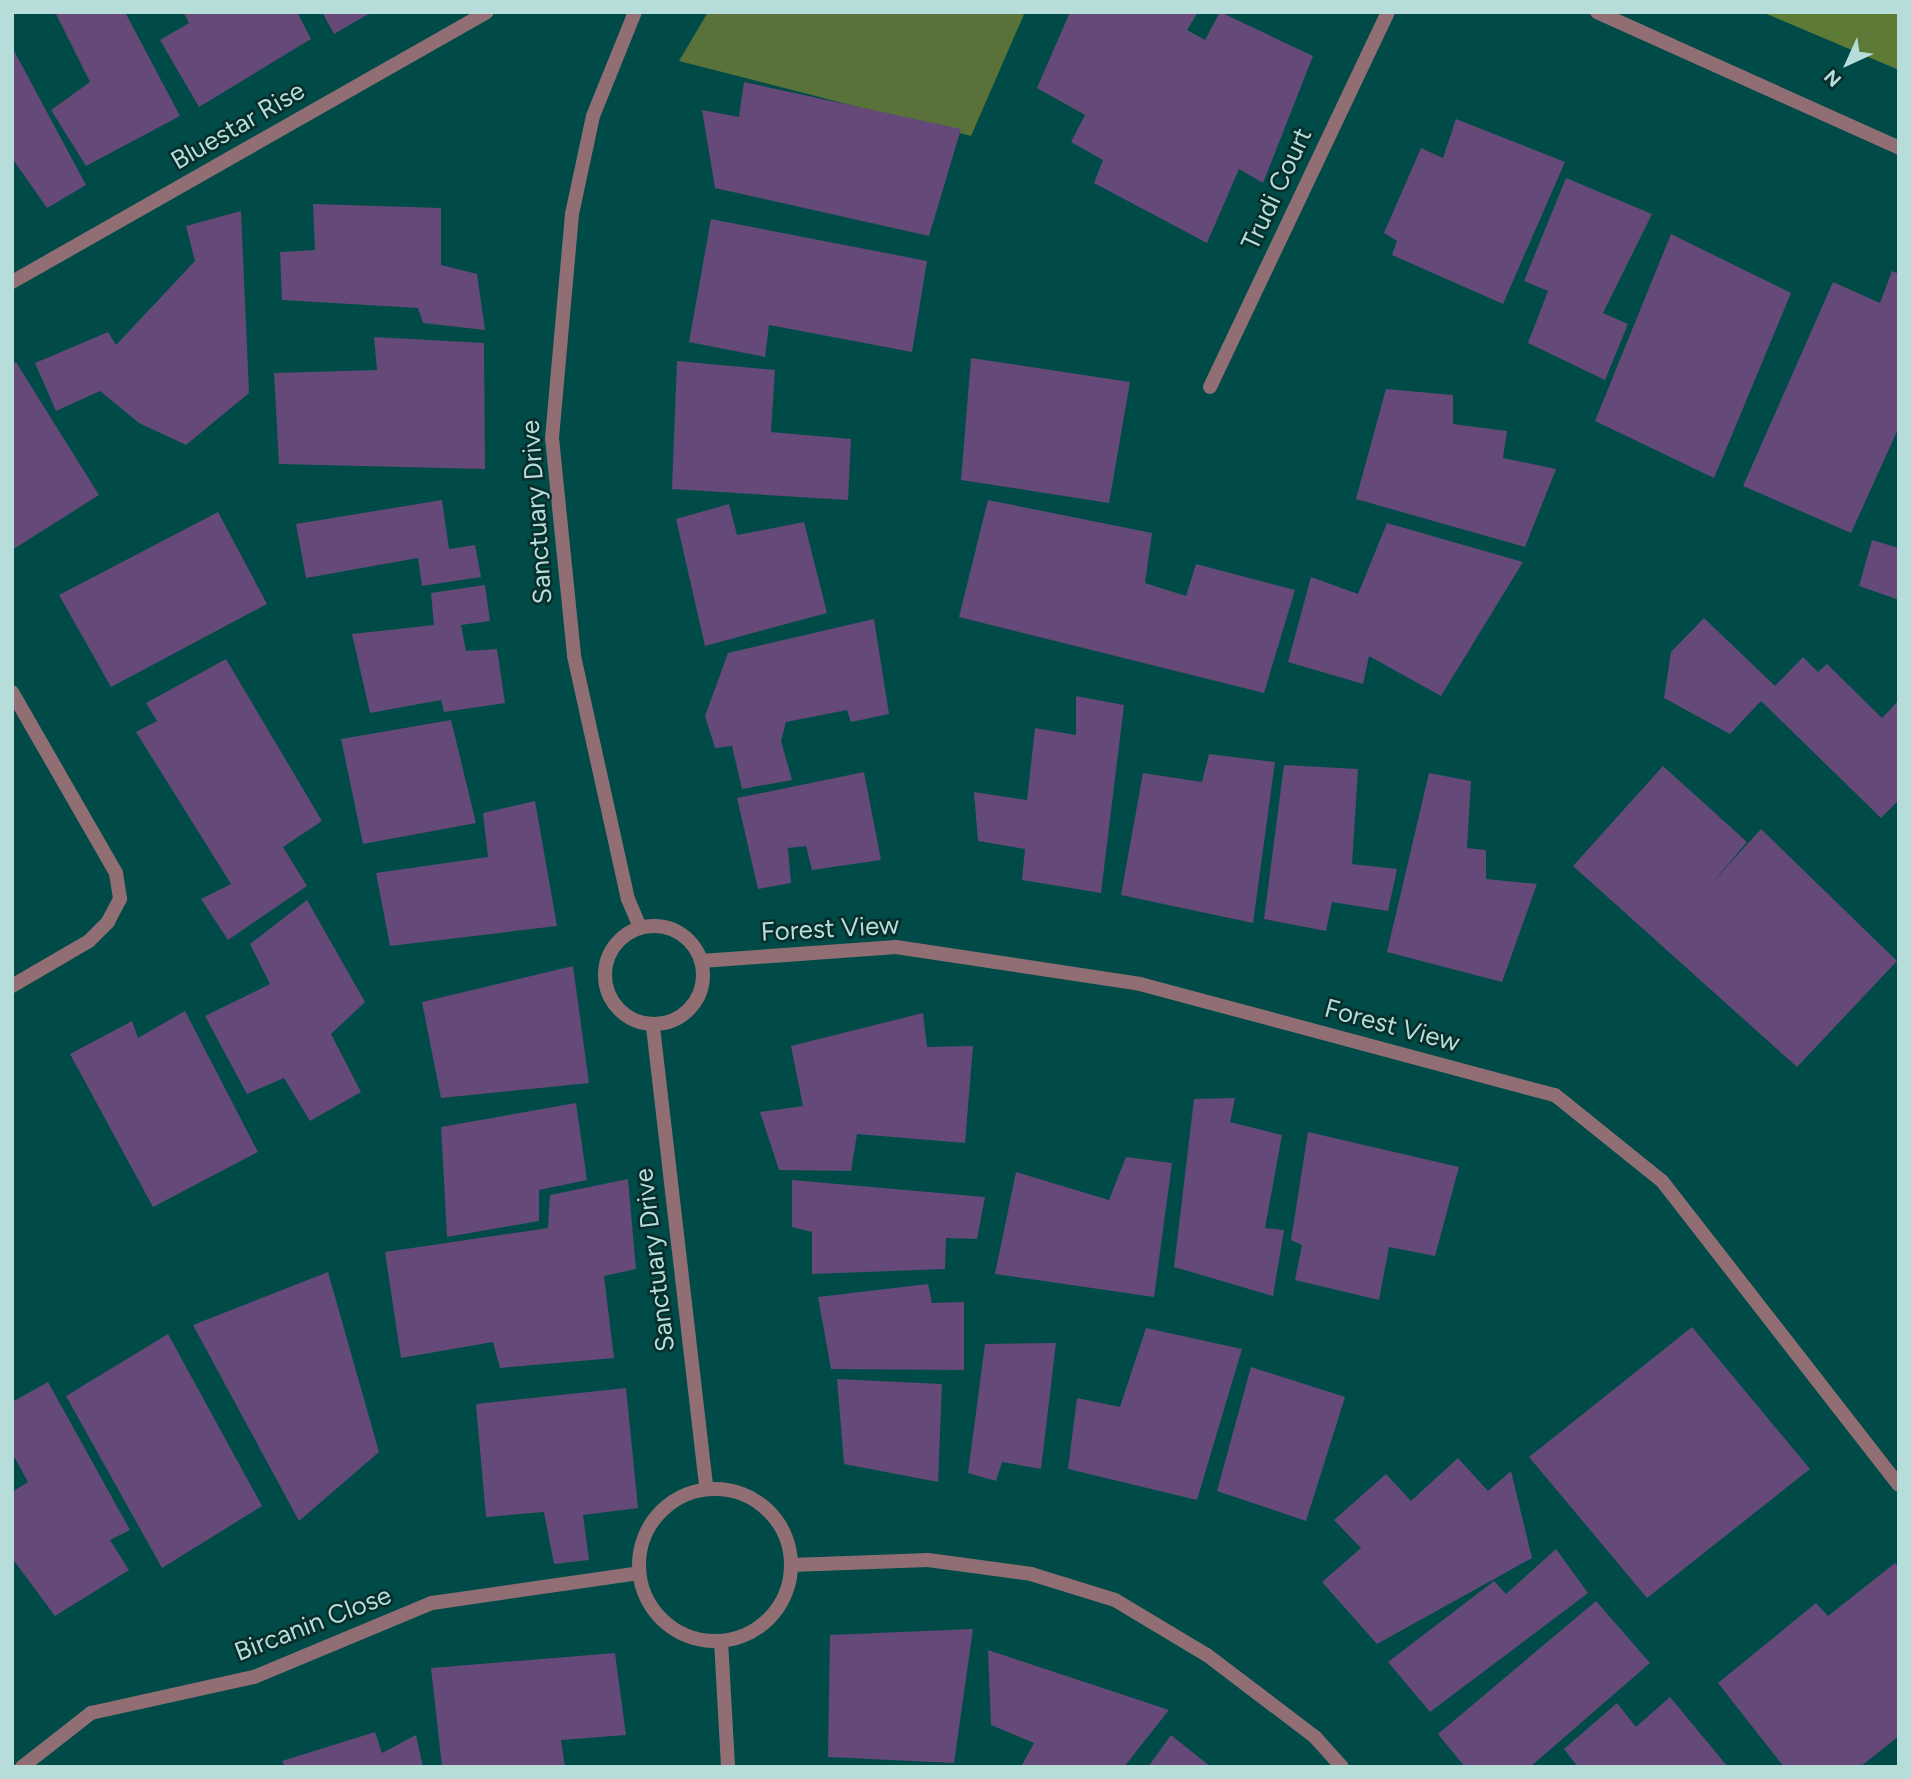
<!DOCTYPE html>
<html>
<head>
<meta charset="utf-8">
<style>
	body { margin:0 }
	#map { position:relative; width:1911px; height:1779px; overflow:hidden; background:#004b47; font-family:Figtree,sans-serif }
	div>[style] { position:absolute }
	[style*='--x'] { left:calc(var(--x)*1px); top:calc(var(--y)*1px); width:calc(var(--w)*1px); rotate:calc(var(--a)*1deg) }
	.green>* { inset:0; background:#587239 }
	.forest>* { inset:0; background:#5d7a37 }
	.building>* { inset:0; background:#644979 }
	.street>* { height:14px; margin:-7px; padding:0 7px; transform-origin:7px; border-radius:7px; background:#916e74 }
	.street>.ring { margin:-7px; padding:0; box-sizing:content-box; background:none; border:14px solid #916e74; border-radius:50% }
	span { translate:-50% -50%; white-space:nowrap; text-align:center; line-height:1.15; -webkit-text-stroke:5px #082d2b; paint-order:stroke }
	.street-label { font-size:26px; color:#b6ddd9 }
	.frame { position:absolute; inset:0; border:14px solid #b6ddd9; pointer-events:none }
	.north { position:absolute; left:1813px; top:28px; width:70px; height:70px; -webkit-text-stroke:5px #082d2b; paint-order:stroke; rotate:225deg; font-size:19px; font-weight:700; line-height:28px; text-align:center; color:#b6ddd9 }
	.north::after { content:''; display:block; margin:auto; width:24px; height:32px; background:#b6ddd9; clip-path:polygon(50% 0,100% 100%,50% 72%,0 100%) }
</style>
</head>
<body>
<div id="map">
	<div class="green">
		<i style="clip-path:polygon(708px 12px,1025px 12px,971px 136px,679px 61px)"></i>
	</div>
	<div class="forest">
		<i style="clip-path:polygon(1762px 12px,1899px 12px,1899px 70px)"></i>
	</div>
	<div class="building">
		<i style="clip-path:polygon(55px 12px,125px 12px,180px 116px,86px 166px,51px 110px,90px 82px)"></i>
		<i style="clip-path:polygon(183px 12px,297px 12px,311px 39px,199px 107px,160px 40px,189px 23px)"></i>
		<i style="clip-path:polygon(322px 12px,372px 12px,334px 34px)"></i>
		<i style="clip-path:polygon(1070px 12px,1198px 12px,1187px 30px,1205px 40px,1220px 12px,1313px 56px,1263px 183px,1239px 169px,1207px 243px,1094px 183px,1103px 160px,1071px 142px,1085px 115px,1037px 88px)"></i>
		<i style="clip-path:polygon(12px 47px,86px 185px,47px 208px,12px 158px)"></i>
		<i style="clip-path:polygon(744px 82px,961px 129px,929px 236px,715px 188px,702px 110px,739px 117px)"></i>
		<i style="clip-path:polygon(1456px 119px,1565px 162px,1503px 304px,1392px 255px,1397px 241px,1384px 233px,1421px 148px,1443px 158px)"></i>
		<i style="clip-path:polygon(1566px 178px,1652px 214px,1603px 313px,1628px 324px,1605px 380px,1528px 343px,1548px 291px,1524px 281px)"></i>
		<i style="clip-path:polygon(313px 204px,441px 208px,441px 265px,477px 274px,485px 330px,423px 323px,418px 308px,282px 300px,280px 252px,315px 250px)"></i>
		<i style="clip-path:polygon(241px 211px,249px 393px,186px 445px,139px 423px,100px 391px,56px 411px,35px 363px,108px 332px,116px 345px,195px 261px,186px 226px)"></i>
		<i style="clip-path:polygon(711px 219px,927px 261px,912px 352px,769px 325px,765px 357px,689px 342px)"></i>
		<i style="clip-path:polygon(1671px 234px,1791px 293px,1714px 478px,1595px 421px)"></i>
		<i style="clip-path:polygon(1892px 271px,1899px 274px,1899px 427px,1851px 533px,1743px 486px,1833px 282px,1880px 303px)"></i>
		<i style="clip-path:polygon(374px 337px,484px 343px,485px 469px,279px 464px,274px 373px,377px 370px)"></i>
		<i style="clip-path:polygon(971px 358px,1130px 382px,1109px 503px,961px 480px)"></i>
		<i style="clip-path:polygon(677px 361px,775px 370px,771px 432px,851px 439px,848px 500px,672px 489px)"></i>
		<i style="clip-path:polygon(16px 362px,99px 495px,12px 550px,12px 365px)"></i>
		<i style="clip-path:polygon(1386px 389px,1453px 395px,1453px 424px,1507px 431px,1503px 458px,1556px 469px,1525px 547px,1356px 499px)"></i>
		<i style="clip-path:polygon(442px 500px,449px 549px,475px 545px,481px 577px,422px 586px,418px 558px,306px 578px,296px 524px)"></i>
		<i style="clip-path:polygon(988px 500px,1152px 533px,1145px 583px,1186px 596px,1196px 564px,1295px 590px,1264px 693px,959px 617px)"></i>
		<i style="clip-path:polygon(729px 504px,737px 535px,804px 522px,827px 613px,705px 646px,676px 519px)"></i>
		<i style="clip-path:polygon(218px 512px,267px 604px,111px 687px,59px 595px)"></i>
		<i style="clip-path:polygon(1387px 523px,1523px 562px,1441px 696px,1369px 656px,1363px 684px,1288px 662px,1311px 577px,1358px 594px)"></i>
		<i style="clip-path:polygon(1872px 540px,1899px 548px,1899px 600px,1859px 586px)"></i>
		<i style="clip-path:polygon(485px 585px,490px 621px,461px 625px,466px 651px,497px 649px,505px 703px,444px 712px,441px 700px,370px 713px,352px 634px,434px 625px,431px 593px)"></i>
		<i style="clip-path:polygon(1704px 618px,1775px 686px,1803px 657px,1818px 672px,1827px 664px,1882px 718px,1899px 700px,1899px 800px,1881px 818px,1761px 701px,1730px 734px,1664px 698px,1671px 652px)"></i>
		<i style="clip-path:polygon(874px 619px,889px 714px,851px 722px,847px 710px,786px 722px,781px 741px,792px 780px,742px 789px,732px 746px,715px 748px,705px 716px,728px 653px)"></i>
		<i style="clip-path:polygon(226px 659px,322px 821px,283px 847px,307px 886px,228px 940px,201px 899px,231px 884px,136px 732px,157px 721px,146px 703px)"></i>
		<i style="clip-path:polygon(1076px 696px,1124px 705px,1101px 893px,1022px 880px,1025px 849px,978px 841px,974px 792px,1027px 800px,1035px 728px,1076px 735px)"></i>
		<i style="clip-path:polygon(451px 720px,476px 823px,363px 844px,341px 739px)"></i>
		<i style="clip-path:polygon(1209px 754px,1275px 762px,1253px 923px,1121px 895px,1143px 773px,1202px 782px)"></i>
		<i style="clip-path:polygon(1284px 765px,1358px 769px,1352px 864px,1397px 869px,1388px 911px,1332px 902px,1326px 931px,1264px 919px)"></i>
		<i style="clip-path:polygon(1663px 766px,1747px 842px,1711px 884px,1761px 829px,1897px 961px,1797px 1067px,1573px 866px)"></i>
		<i style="clip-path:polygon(864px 772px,881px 860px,812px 870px,806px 846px,788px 848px,791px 883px,758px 889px,737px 798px)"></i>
		<i style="clip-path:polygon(1429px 773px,1471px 781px,1467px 848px,1486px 850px,1486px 879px,1537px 884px,1502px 982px,1387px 952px)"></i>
		<i style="clip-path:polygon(535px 801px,557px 926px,390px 946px,376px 873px,488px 857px,483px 813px)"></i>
		<i style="clip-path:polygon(307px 900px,365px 1002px,331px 1034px,361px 1092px,310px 1121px,284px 1078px,247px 1094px,205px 1016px,270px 984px,250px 944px)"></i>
		<i style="clip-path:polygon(573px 966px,589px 1083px,441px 1098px,422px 1002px)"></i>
		<i style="clip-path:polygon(185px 1011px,258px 1152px,153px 1207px,70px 1054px,132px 1021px,138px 1038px)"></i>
		<i style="clip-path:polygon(923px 1013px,927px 1047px,973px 1046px,965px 1143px,857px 1134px,851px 1171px,779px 1170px,760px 1112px,803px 1106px,791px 1046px)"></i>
		<i style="clip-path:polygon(1235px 1098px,1230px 1122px,1282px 1135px,1265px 1228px,1284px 1230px,1273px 1296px,1174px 1267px,1194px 1099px)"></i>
		<i style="clip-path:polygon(576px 1103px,587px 1180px,539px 1190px,539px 1221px,447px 1237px,441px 1127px)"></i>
		<i style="clip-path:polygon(1308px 1132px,1459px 1167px,1435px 1256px,1389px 1247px,1379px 1300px,1295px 1280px,1302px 1245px,1291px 1240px)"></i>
		<i style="clip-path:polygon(1126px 1157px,1172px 1163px,1154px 1297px,995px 1274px,1016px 1172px,1109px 1200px)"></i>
		<i style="clip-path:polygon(628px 1179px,636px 1269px,604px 1276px,614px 1358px,500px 1368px,493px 1342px,401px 1358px,385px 1252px,548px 1228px,550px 1195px)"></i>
		<i style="clip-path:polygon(792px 1180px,985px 1197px,977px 1239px,946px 1238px,945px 1269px,812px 1274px,812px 1232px,792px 1227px)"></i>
		<i style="clip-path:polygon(328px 1272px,379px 1452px,299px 1521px,193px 1325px)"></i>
		<i style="clip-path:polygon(928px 1284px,932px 1303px,964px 1302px,964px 1370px,831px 1369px,818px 1297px)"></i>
		<i style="clip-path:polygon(1692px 1327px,1810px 1469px,1647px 1598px,1529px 1457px)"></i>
		<i style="clip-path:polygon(1146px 1328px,1242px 1349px,1197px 1500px,1068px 1469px,1077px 1398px,1120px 1407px)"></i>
		<i style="clip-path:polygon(168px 1334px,262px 1506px,162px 1568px,66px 1396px)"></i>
		<i style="clip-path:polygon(1056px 1343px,1041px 1469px,1002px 1462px,996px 1481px,968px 1473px,985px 1344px)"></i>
		<i style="clip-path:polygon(1251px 1367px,1345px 1397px,1306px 1521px,1217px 1491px)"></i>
		<i style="clip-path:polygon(837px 1379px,942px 1384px,938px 1482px,844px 1464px)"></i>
		<i style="clip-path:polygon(48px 1382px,130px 1530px,110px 1540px,129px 1570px,55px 1616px,12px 1558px,12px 1492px,28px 1482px,12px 1453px,12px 1402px)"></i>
		<i style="clip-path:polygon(626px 1388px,638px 1508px,583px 1515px,589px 1560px,554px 1564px,544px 1512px,486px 1517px,476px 1404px)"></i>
		<i style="clip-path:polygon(1458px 1458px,1488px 1491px,1511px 1471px,1532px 1558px,1377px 1644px,1322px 1582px,1361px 1548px,1334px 1520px,1386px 1474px,1411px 1501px)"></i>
		<i style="clip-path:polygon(1556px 1549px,1588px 1593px,1430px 1712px,1388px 1662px,1494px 1581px,1506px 1594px)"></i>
		<i style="clip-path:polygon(1895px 1563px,1899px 1568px,1899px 1736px,1860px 1767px,1784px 1767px,1718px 1683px,1816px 1603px,1828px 1616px)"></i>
		<i style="clip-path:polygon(1596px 1601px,1650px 1663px,1530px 1767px,1465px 1767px,1438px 1734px)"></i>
		<i style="clip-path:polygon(973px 1629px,954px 1763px,828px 1757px,830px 1635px)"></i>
		<i style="clip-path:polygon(988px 1650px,1169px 1710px,1124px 1767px,1021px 1767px,1034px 1743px,991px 1725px)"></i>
		<i style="clip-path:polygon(615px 1653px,626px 1735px,561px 1740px,565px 1767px,442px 1767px,431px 1668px)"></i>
		<i style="clip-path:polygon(1670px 1697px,1728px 1767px,1578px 1767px,1564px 1749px,1617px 1703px,1636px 1727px)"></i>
		<i style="clip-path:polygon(375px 1732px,382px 1753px,416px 1735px,423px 1767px,285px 1767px,282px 1761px)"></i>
		<i style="clip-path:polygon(1171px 1735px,1211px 1767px,1148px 1767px)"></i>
	</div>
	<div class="street">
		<i style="--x:635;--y:12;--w:112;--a:112"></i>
		<i style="--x:593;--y:116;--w:100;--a:102.1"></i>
		<i style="--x:572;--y:214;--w:225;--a:95.1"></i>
		<i style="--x:552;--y:438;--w:219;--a:84.2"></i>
		<i style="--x:574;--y:656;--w:249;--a:77.5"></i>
		<i style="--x:628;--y:899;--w:30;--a:67"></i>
		<i style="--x:1597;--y:12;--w:331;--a:24.2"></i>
		<i style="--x:12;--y:282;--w:546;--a:-29.61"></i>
		<i style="--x:1210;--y:387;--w:415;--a:-64.6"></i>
		<i style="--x:12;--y:692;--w:209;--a:60.1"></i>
		<i style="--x:116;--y:873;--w:26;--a:81"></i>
		<i style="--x:120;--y:899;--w:26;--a:118"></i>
		<i style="--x:108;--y:922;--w:27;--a:135"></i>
		<i style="--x:89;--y:941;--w:89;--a:149.7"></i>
		<i class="ring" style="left:605px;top:926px;width:84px;height:84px"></i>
		<i style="--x:701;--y:961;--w:196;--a:-4.1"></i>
		<i style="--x:896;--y:947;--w:247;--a:8.6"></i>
		<i style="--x:1140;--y:984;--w:430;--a:15"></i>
		<i style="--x:1555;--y:1095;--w:137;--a:38.8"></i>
		<i style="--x:1662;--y:1181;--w:385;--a:52.1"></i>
		<i style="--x:653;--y:1027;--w:464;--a:83.4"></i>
		<i class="ring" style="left:639px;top:1489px;width:138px;height:138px"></i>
		<i style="--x:792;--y:1565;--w:136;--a:-2.1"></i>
		<i style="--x:928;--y:1560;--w:104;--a:7.7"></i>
		<i style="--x:1031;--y:1574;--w:88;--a:17.2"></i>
		<i style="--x:1115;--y:1600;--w:107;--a:30.9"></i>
		<i style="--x:1207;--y:1655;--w:136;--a:37.2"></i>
		<i style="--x:1315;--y:1737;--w:40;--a:48"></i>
		<i style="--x:721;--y:1641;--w:126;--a:86.8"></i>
		<i style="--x:22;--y:1767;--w:88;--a:-38"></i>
		<i style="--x:91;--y:1713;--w:167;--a:-12.5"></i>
		<i style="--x:254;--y:1677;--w:193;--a:-22.6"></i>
		<i style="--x:432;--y:1603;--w:209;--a:-8.2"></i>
	</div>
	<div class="street-label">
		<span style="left:238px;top:126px;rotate:-30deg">Bluestar Rise</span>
		<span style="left:1277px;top:189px;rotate:-65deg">Trudi Court</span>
		<span style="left:537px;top:512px;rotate:-94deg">Sanctuary Drive</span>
		<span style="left:830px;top:929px;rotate:-3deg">Forest View</span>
		<span style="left:1392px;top:1026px;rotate:15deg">Forest View</span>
		<span style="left:655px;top:1260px;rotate:-97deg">Sanctuary Drive</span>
		<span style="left:313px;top:1624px;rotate:-21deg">Bircanin Close</span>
	</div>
	<div class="frame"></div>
	<div class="north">N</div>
</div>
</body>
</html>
